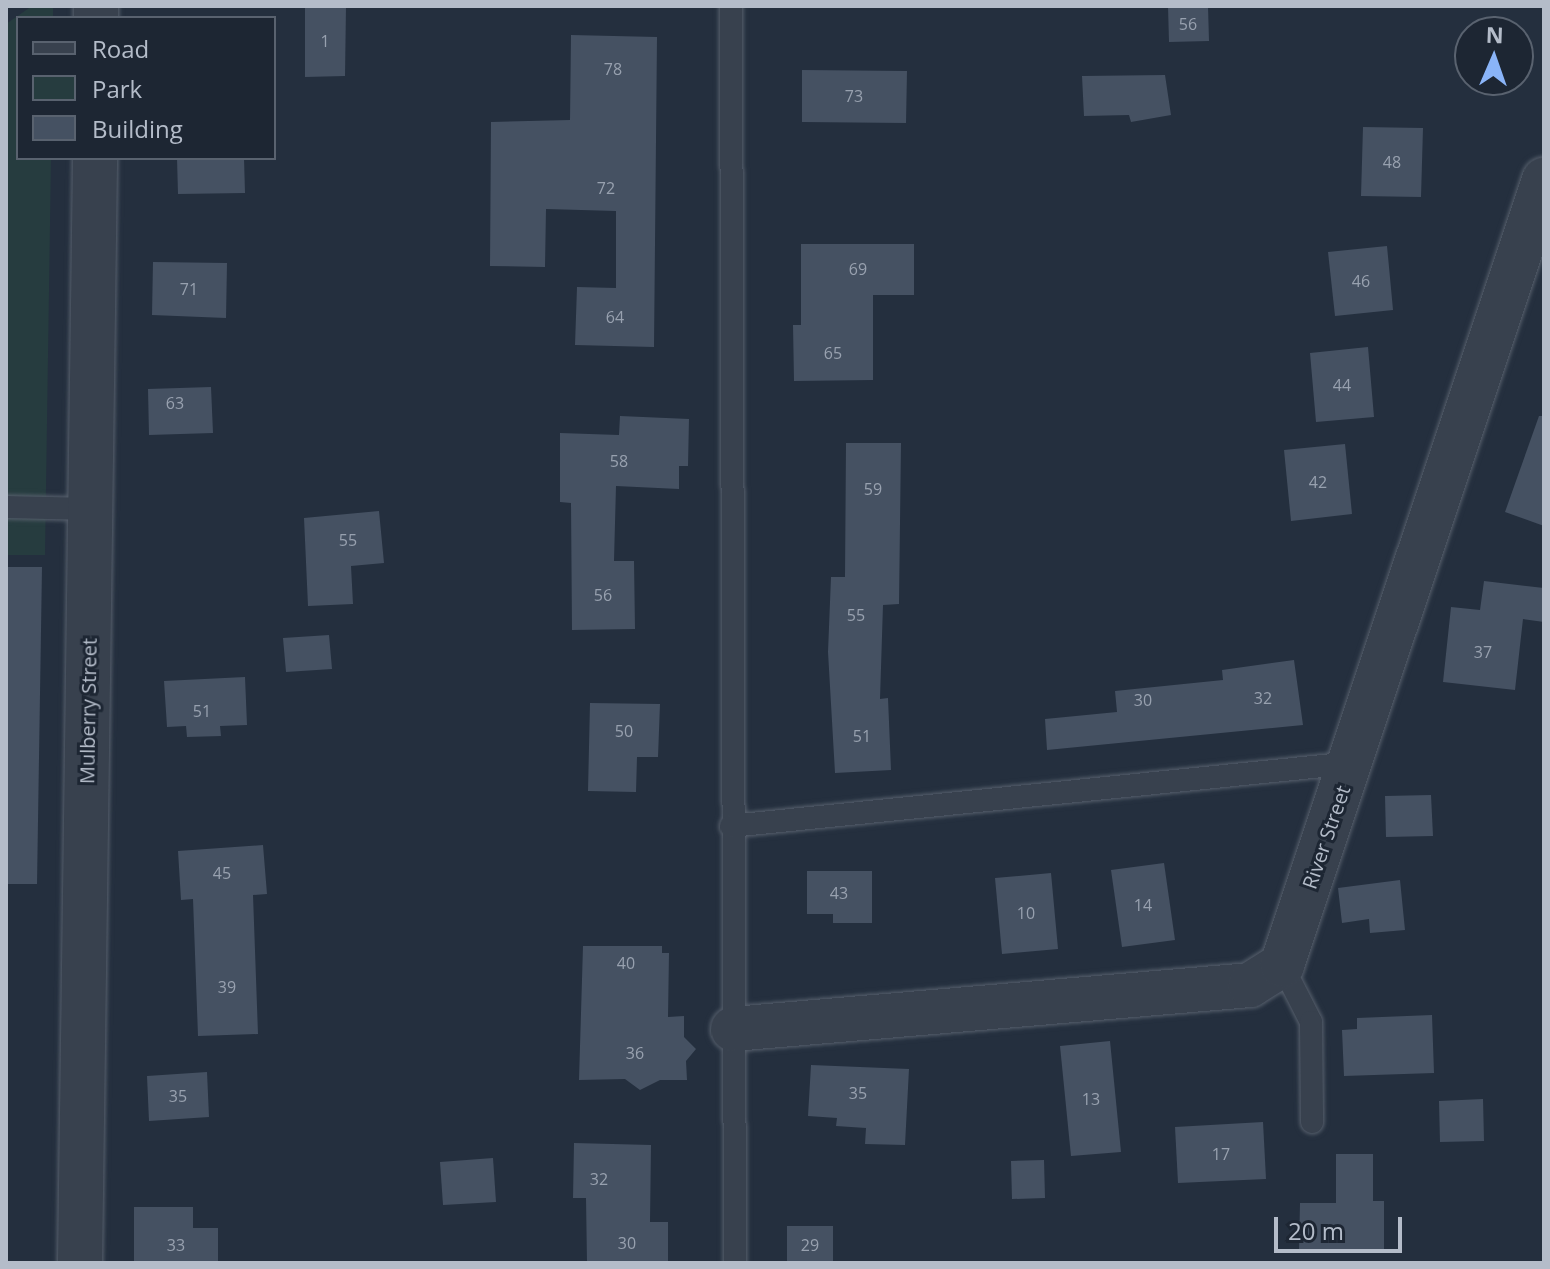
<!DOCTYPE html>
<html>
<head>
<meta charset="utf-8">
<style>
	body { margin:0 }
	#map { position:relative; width:1550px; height:1269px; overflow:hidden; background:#242f3e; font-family:"Open Sans",sans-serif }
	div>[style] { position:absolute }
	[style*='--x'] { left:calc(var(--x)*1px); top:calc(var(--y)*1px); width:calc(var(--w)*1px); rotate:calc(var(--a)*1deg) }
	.green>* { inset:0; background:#263c3f }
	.building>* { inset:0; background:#455162 }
	.roads { filter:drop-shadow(0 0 2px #565f6c) drop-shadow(0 0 2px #565f6c) }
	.lane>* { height:22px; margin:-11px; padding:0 11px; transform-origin:11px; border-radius:11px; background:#38414e }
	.street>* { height:44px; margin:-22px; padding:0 22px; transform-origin:22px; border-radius:22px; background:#38414e }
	span { translate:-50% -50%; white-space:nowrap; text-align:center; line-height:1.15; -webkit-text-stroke:6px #1d2633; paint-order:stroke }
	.number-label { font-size:16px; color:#98a1af }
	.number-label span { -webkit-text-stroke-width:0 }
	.street-label { font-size:20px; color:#b4bcc9 }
	.frame { position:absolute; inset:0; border:8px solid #b4bcc9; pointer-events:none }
	.legend { position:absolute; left:16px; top:16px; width:260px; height:144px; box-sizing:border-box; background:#1d2633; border:2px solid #59626f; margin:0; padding:10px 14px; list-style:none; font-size:24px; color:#b4bcc9 }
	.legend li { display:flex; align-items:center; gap:16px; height:40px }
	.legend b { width:40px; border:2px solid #59626f }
	.north { position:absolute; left:1454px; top:16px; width:80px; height:80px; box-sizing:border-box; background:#1d2633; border:2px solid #59626f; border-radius:50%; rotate:2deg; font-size:22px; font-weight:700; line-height:32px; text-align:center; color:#b4bcc9 }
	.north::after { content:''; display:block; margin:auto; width:28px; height:36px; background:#8ab4f8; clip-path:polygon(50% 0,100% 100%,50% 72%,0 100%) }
	.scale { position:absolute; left:1274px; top:1217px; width:128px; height:36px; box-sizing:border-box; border:4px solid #b4bcc9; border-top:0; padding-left:10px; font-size:24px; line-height:28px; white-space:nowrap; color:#b4bcc9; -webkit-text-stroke:6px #1d2633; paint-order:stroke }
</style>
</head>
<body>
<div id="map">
	<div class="green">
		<i style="clip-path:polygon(32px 6px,53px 6px,53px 18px,18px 18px,18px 158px,51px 158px,45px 555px,6px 555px,6px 24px)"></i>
	</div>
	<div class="building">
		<i style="clip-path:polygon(305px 6px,346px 6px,345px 76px,305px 77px)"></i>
		<i style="clip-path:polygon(1168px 6px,1208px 6px,1209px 41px,1169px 42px)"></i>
		<i style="clip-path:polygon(571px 35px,657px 37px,654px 347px,575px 345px,577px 287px,616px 288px,616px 211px,546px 209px,545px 267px,490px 266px,491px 122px,570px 120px)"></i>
		<i style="clip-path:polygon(802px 70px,907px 71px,906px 123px,802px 122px)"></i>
		<i style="clip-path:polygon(1165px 75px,1171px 115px,1131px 122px,1129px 115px,1084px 116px,1082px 76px)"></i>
		<i style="clip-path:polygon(1363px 127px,1423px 128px,1421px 197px,1361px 196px)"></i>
		<i style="clip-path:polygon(177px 158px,244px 158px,245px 193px,178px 194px)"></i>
		<i style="clip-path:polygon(801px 244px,914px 244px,914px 295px,873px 295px,873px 380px,794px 381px,793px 325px,801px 325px)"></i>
		<i style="clip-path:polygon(1387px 246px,1393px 310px,1335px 316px,1328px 252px)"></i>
		<i style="clip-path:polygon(153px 262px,227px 263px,226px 318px,152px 315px)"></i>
		<i style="clip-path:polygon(1368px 347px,1374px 417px,1316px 422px,1310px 353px)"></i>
		<i style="clip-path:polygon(211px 387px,213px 433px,149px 435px,148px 389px)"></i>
		<i style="clip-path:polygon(620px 416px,689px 419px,688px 466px,679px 466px,679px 489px,616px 486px,614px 561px,634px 561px,635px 629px,572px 630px,571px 503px,560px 502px,560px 433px,619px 435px)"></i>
		<i style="clip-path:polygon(1539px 416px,1544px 416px,1544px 526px,1505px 512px)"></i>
		<i style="clip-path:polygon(846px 443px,901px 443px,899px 604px,883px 605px,880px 699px,888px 698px,891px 770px,835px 773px,828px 652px,831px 577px,845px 577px)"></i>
		<i style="clip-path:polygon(1345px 444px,1352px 514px,1291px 521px,1284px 450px)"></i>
		<i style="clip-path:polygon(379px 511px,384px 563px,351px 566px,353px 604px,308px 606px,304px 518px)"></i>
		<i style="clip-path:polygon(6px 567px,42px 567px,37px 884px,6px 884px)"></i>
		<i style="clip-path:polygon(1484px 581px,1544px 588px,1544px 622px,1523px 619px,1515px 690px,1443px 682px,1451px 607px,1480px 610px)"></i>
		<i style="clip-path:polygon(329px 635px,332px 669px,286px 672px,283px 638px)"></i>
		<i style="clip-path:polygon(1294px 660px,1303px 725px,1047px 750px,1045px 719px,1117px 712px,1115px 691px,1223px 680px,1222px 670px)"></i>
		<i style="clip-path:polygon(245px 677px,247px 725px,220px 726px,221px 736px,187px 737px,186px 726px,167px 727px,164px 681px)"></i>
		<i style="clip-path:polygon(590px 703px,660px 704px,658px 757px,637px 757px,636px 792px,588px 791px)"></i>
		<i style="clip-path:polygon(1431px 795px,1433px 836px,1386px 837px,1385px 796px)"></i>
		<i style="clip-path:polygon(263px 845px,267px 894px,253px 895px,258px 1034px,198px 1036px,193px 899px,181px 900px,178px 851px)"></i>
		<i style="clip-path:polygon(1164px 863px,1175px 940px,1122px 947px,1111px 870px)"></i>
		<i style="clip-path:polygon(807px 871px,872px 871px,872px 923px,833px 923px,833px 914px,807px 914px)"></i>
		<i style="clip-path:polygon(1051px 873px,1058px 949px,1002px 954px,995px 878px)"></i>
		<i style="clip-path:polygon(1400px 880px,1405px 930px,1370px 933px,1369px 919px,1342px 923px,1338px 888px)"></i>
		<i style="clip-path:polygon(583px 946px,662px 946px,662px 953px,669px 953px,668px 1017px,684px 1016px,684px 1037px,696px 1049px,686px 1061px,687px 1080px,660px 1080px,640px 1090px,625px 1079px,579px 1080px)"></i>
		<i style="clip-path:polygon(1432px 1015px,1434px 1073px,1344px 1076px,1342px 1030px,1357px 1029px,1357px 1018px)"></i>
		<i style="clip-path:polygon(1110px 1041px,1121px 1152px,1071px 1156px,1060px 1046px)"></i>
		<i style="clip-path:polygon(811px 1065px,909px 1069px,905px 1145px,865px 1144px,866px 1128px,836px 1126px,837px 1118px,808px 1116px)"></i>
		<i style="clip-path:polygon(207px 1072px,209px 1117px,149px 1121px,147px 1076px)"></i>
		<i style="clip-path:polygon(1483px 1099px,1484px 1141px,1440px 1142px,1439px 1101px)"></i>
		<i style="clip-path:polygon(1263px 1122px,1266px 1179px,1178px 1183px,1175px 1127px)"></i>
		<i style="clip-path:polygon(574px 1143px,651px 1145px,650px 1222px,668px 1222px,668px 1263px,587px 1263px,586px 1198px,573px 1198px)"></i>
		<i style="clip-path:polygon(1336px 1154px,1373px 1154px,1373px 1201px,1384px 1201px,1384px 1251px,1299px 1251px,1300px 1203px,1336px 1203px)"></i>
		<i style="clip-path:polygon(493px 1158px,496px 1202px,443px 1205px,440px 1162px)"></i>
		<i style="clip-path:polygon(1044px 1160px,1045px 1198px,1012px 1199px,1011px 1161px)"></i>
		<i style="clip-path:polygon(134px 1207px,193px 1207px,193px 1228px,218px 1228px,218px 1263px,134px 1261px)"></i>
		<i style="clip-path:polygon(787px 1226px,833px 1226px,833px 1263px,787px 1263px)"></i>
	</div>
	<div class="roads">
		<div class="lane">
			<i style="--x:731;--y:6;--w:1257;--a:89.82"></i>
			<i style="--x:6;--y:507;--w:85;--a:1.3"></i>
			<i style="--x:731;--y:826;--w:624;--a:-5.79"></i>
			<i style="--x:1282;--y:965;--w:64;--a:63"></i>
			<i style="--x:1311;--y:1022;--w:100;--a:89.4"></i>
		</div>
		<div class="street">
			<i style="--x:96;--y:18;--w:12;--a:-90"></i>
			<i style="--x:733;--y:1029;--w:519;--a:-4.86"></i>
			<i style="--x:1250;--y:985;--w:38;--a:-32"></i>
			<i style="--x:1282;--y:965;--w:828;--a:-71.54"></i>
			<i style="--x:80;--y:1263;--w:1105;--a:-89.22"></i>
		</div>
	</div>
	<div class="number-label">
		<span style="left:1188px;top:24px">56</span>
		<span style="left:325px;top:41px">1</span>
		<span style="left:613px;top:69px">78</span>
		<span style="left:854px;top:96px">73</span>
		<span style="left:1392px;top:162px">48</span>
		<span style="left:606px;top:188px">72</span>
		<span style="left:858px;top:269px">69</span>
		<span style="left:1361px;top:281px">46</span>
		<span style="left:189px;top:289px">71</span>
		<span style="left:615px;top:317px">64</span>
		<span style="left:833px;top:353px">65</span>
		<span style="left:1342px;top:385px">44</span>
		<span style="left:175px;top:403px">63</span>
		<span style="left:619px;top:461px">58</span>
		<span style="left:1318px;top:482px">42</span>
		<span style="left:873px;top:489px">59</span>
		<span style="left:348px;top:540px">55</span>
		<span style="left:603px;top:595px">56</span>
		<span style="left:856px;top:615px">55</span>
		<span style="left:1483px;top:652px">37</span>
		<span style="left:1263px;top:698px">32</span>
		<span style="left:1143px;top:700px">30</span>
		<span style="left:202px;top:711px">51</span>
		<span style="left:624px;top:731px">50</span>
		<span style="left:862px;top:736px">51</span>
		<span style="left:222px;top:873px">45</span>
		<span style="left:839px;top:893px">43</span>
		<span style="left:1143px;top:905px">14</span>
		<span style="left:1026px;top:913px">10</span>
		<span style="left:626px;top:963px">40</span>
		<span style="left:227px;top:987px">39</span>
		<span style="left:635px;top:1053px">36</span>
		<span style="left:858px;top:1093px">35</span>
		<span style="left:178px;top:1096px">35</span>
		<span style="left:1091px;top:1099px">13</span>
		<span style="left:1221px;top:1154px">17</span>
		<span style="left:599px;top:1179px">32</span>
		<span style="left:627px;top:1243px">30</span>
		<span style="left:176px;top:1245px">33</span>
		<span style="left:810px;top:1245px">29</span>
	</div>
	<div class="street-label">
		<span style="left:88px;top:711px;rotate:-89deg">Mulberry Street</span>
		<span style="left:1326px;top:837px;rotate:-71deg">River Street</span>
	</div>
	<div class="frame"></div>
	<ul class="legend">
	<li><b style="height:10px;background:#38414e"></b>Road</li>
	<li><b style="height:22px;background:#263c3f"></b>Park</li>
	<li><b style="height:22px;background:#455162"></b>Building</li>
	</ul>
	<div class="north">N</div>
	<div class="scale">20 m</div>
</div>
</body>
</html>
